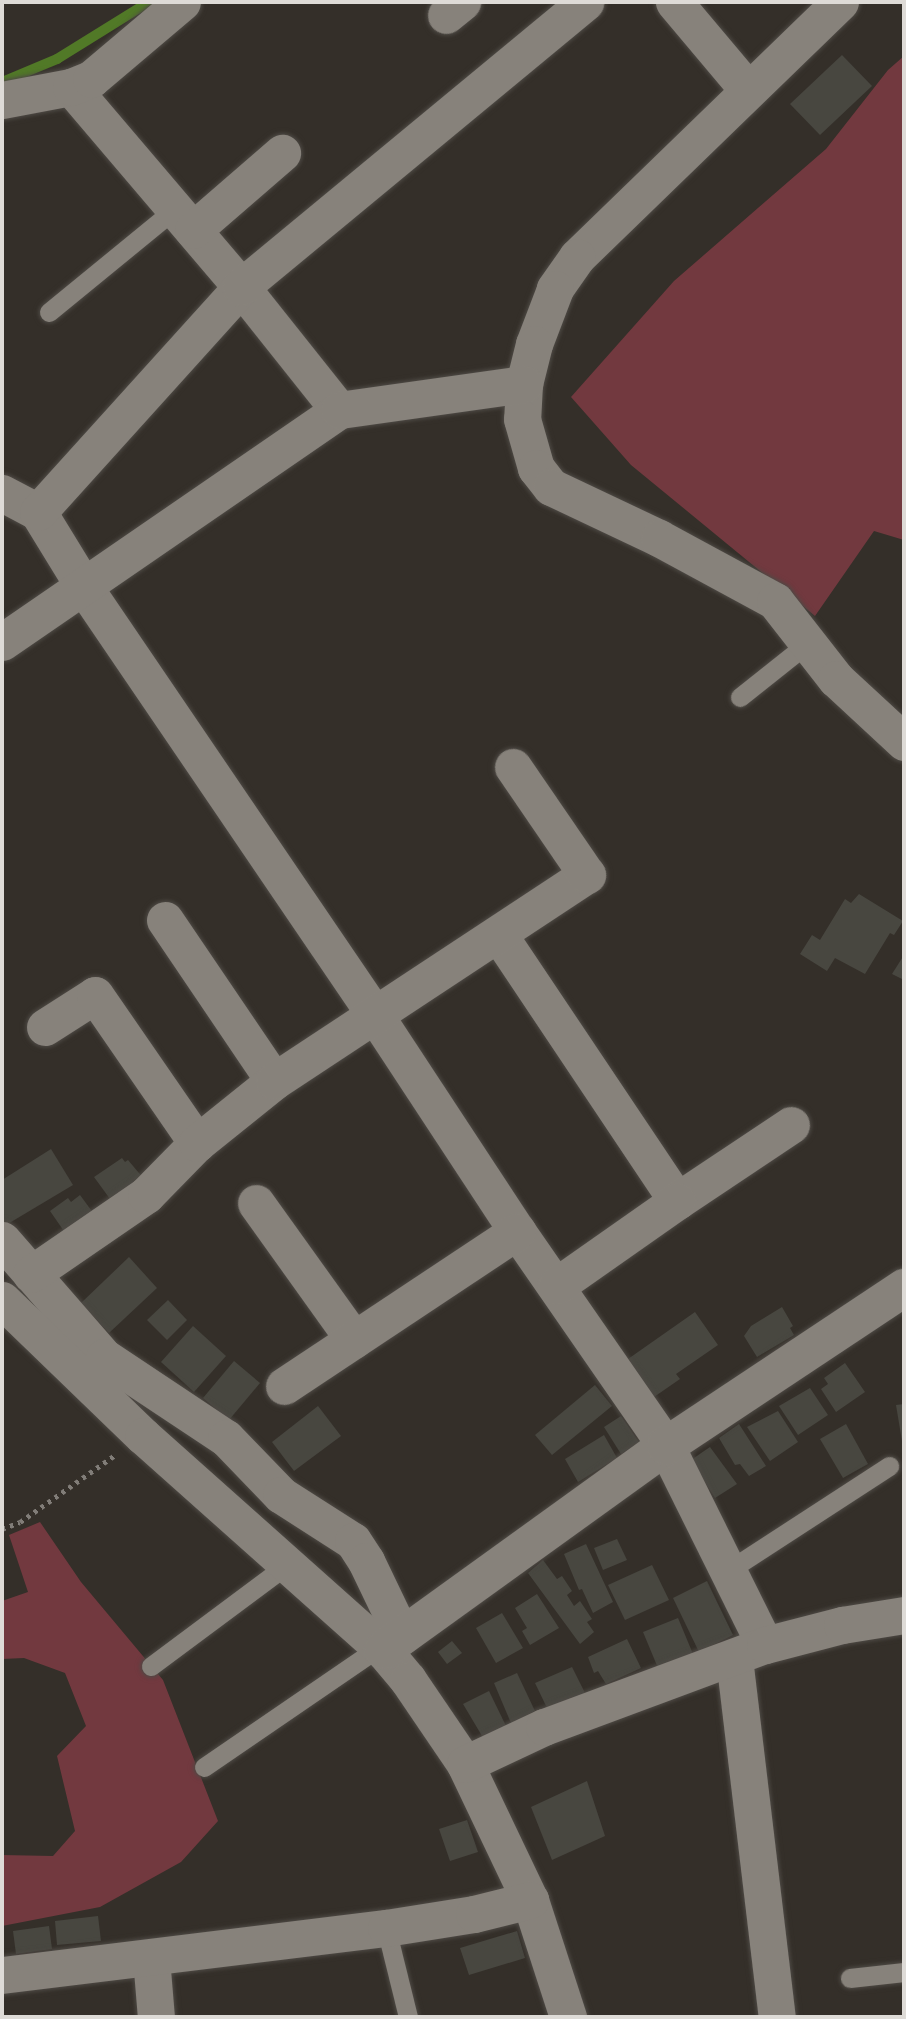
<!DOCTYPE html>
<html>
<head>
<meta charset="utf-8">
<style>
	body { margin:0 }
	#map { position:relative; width:906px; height:2019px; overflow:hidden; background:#342f29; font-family:"PT Serif",serif }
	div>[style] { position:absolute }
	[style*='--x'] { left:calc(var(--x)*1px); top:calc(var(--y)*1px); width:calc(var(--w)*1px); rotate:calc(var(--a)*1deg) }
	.green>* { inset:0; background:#72393f }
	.stream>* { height:10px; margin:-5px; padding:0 5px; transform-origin:5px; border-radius:5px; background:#517927 }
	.building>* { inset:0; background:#484740 }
	.path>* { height:4.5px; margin-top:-2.25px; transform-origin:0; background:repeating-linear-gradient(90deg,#817d78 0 3.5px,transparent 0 8.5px) }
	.roads { filter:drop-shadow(0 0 2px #4e4a45) drop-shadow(0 0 2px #4e4a45) }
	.service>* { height:19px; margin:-9.5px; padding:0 9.5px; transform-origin:9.5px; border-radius:9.5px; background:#87827b }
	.minor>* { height:37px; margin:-18.5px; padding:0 18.5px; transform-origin:18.5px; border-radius:18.5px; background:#87827b }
	.tertiary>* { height:38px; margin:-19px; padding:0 19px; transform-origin:19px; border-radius:19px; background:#87827b }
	span { translate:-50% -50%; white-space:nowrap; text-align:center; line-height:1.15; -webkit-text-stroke:6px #1a1815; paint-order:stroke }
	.frame { position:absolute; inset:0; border:4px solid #dedbd7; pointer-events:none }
</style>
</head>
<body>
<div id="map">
	<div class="green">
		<i style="clip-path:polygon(904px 56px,904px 540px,874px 531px,815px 616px,631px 465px,571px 397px,674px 281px,826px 149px,888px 70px)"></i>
		<i style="clip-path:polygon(40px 1522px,81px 1582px,163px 1680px,218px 1821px,181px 1862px,100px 1907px,2px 1926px,2px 1855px,53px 1856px,75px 1831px,57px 1756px,86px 1726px,65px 1673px,24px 1658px,2px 1659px,2px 1601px,28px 1592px,9px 1535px)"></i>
	</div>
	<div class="stream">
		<i style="--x:2;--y:82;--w:60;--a:-22.7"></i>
		<i style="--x:57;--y:59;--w:108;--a:-31.8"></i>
	</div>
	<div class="building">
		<i style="clip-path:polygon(842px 55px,872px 86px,820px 135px,790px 104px)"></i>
		<i style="clip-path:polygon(859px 894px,903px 921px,894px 935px,890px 933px,865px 974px,835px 958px,827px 971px,800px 954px,812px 935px,820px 940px,845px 899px,851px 903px)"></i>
		<i style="clip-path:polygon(904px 955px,904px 980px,892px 974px)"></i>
		<i style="clip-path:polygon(51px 1149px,73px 1185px,6px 1225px,2px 1219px,2px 1180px)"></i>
		<i style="clip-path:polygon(122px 1158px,125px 1162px,128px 1160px,144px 1179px,113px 1203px,94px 1177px)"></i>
		<i style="clip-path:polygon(80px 1195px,97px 1218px,68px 1237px,50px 1211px,68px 1198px,71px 1202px)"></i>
		<i style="clip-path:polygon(129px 1257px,157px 1288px,109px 1333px,81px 1303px)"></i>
		<i style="clip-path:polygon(168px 1300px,187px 1320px,167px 1340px,147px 1320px)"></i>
		<i style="clip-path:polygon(782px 1307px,793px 1326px,790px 1328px,794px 1335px,757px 1357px,744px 1336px,751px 1326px)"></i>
		<i style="clip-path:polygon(695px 1312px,718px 1345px,676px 1374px,680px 1379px,654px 1397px,628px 1359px)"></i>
		<i style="clip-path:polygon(193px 1326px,226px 1356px,194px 1392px,161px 1362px)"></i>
		<i style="clip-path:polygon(234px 1361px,260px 1383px,229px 1420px,203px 1398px)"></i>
		<i style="clip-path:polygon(845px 1363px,865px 1392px,836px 1412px,821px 1389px,828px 1384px,824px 1378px)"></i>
		<i style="clip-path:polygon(595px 1385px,612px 1406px,552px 1455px,535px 1435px)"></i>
		<i style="clip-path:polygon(810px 1388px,828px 1415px,798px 1435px,779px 1406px)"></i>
		<i style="clip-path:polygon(904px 1404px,904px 1447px,903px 1447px,896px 1405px)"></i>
		<i style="clip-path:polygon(318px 1406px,341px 1436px,294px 1471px,272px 1442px)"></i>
		<i style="clip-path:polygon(778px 1411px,798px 1442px,770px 1461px,747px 1427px)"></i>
		<i style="clip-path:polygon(621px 1416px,639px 1442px,621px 1454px,604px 1427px)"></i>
		<i style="clip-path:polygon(739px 1424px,766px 1466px,749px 1476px,740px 1464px,735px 1465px,719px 1438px)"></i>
		<i style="clip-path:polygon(846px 1424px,868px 1464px,843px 1478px,820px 1439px)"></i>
		<i style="clip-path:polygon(604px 1435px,617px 1458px,578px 1482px,565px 1459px)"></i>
		<i style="clip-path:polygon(710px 1447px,737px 1484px,715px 1498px,691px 1460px)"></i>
		<i style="clip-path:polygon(617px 1539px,627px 1560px,603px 1570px,594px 1548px)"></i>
		<i style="clip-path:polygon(586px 1544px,613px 1602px,593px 1613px,582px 1589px,579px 1590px,564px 1554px)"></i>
		<i style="clip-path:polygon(543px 1560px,557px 1579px,562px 1576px,572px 1591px,567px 1595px,574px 1606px,580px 1601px,592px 1619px,587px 1622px,594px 1632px,580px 1644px,528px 1573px)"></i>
		<i style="clip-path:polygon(652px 1565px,669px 1600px,625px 1620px,608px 1585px)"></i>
		<i style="clip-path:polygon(707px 1581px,733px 1635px,699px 1652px,673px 1598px)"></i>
		<i style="clip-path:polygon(537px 1594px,559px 1628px,530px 1645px,522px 1631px,527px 1628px,515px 1608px)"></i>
		<i style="clip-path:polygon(502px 1613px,523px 1648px,496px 1663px,476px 1628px)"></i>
		<i style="clip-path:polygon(678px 1618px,693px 1654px,658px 1668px,643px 1632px)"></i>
		<i style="clip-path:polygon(627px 1639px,641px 1668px,606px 1684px,598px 1671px,594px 1673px,588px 1657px)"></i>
		<i style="clip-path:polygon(452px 1641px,462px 1653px,447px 1664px,438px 1652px)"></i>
		<i style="clip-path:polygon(572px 1667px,585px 1693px,549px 1712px,535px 1683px)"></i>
		<i style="clip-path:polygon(517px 1673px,535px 1711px,511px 1723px,494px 1683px)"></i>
		<i style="clip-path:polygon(489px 1691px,508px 1730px,485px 1741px,463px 1704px)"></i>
		<i style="clip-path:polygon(587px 1781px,605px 1836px,552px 1860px,531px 1807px)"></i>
		<i style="clip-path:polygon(467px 1820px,478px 1852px,450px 1861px,439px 1829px)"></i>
		<i style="clip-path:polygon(98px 1916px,101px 1941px,57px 1945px,55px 1921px)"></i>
		<i style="clip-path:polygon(49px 1926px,52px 1949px,16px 1954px,13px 1931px)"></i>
		<i style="clip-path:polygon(517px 1931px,525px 1958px,469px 1975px,460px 1948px)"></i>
	</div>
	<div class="path">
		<i style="--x:2;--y:1529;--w:19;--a:-21"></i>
		<i style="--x:20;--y:1522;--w:116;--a:-35.2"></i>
	</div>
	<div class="roads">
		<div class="service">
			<i style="--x:49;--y:312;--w:163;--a:-39.3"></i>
			<i style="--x:740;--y:697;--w:87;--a:-38.5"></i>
			<i style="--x:729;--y:1570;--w:191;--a:-33"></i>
			<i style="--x:151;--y:1666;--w:171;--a:-36.7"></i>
			<i style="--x:204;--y:1767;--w:212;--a:-34.4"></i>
			<i style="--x:386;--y:1928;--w:92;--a:76.1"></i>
			<i style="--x:850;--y:1978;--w:54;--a:-6.3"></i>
		</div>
		<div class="minor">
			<i style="--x:674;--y:2;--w:115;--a:49.9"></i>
			<i style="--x:840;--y:2;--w:366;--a:135.9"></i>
			<i style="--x:577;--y:257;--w:39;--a:125"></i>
			<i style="--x:555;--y:289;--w:59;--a:110.9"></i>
			<i style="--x:534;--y:344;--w:41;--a:104"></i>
			<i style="--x:524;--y:384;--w:35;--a:93"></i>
			<i style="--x:522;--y:419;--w:51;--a:74.1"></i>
			<i style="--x:536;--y:468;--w:24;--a:52"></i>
			<i style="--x:551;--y:487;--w:119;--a:25.3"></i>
			<i style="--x:659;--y:538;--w:132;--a:28.5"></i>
			<i style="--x:775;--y:601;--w:99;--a:52"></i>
			<i style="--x:836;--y:679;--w:93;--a:42.8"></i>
			<i style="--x:446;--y:15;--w:21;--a:-39"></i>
			<i style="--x:71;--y:87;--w:262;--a:49.6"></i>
			<i style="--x:241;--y:287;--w:157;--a:51.5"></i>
			<i style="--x:2;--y:100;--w:70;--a:-10.7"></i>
			<i style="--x:71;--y:87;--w:22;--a:-22"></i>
			<i style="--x:91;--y:79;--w:119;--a:-40.2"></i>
			<i style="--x:193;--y:230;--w:118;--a:-40.9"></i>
			<i style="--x:2;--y:493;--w:41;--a:27.8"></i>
			<i style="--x:38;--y:512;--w:88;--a:58.5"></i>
			<i style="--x:84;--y:587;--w:518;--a:55.79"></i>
			<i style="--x:375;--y:1015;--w:258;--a:56.7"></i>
			<i style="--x:517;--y:1231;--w:262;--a:55.3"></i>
			<i style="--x:666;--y:1446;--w:222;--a:63.6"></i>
			<i style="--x:38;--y:512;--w:303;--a:-47.9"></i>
			<i style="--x:241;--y:287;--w:447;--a:-39.6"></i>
			<i style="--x:2;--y:642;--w:409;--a:-34.5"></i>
			<i style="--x:339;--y:410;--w:187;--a:-8"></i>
			<i style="--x:165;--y:920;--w:194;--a:55.9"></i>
			<i style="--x:499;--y:935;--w:320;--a:56.2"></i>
			<i style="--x:677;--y:1201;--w:137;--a:-33.7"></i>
			<i style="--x:45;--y:1027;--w:59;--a:-32.6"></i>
			<i style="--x:95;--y:995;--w:180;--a:55.4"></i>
			<i style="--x:256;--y:1203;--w:168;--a:54.4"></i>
			<i style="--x:2;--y:1240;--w:155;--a:48.9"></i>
			<i style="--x:104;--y:1357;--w:146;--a:33.6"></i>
			<i style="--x:226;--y:1438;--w:79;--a:46"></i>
			<i style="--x:281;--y:1495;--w:85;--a:32.6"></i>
			<i style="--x:353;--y:1541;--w:24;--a:57"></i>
			<i style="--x:366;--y:1561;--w:83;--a:64.4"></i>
			<i style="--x:31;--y:1274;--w:140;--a:-34.5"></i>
			<i style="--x:146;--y:1195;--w:73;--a:-45.6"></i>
			<i style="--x:197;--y:1143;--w:99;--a:-38.8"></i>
			<i style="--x:274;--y:1081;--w:375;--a:-33.4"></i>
			<i style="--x:587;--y:875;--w:131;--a:-124.4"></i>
			<i style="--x:556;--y:1286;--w:148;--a:-35.1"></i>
			<i style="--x:2;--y:1300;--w:196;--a:44"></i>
			<i style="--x:143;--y:1436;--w:322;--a:41.7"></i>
			<i style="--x:383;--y:1650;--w:39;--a:50"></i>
			<i style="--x:408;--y:1680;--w:102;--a:55.8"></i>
			<i style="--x:465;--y:1764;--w:151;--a:64.5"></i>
			<i style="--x:530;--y:1900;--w:123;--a:72"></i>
			<i style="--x:284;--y:1386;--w:280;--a:-33.6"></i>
			<i style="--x:734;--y:1658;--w:362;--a:83.2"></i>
			<i style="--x:465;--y:1764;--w:87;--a:-25.1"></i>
			<i style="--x:544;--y:1727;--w:236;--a:-20.4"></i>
			<i style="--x:765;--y:1645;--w:80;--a:-14.6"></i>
			<i style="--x:842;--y:1625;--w:63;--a:-9.2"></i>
			<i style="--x:151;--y:1958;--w:59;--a:85.2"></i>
			<i style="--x:2;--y:1975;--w:387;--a:-7"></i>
			<i style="--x:386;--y:1928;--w:89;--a:-9"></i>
			<i style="--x:474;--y:1914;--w:58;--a:-14"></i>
		</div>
		<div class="tertiary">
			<i style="--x:383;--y:1650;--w:349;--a:-35.8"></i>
			<i style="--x:666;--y:1446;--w:286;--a:-33.6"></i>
		</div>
	</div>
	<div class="frame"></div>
</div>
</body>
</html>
